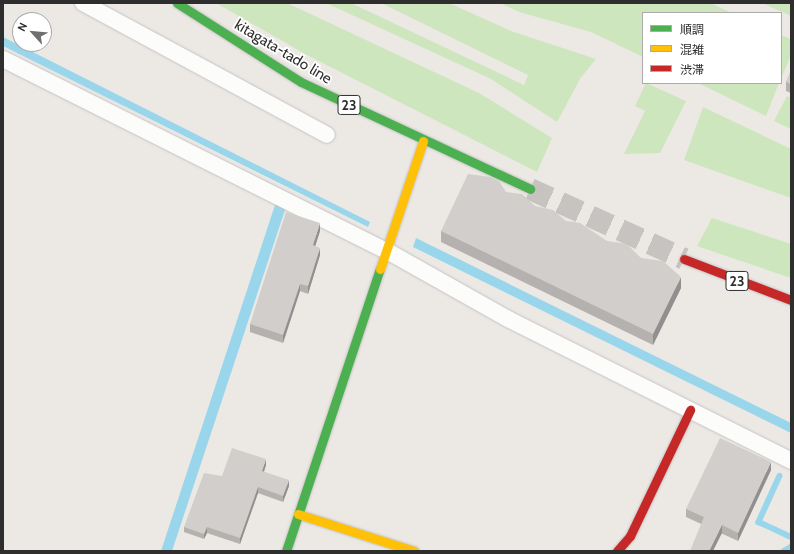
<!DOCTYPE html>
<html>
<head>
<meta charset="utf-8">
<style>
	body { margin:0 }
	#map { position:relative; width:794px; height:554px; overflow:hidden; background:#ece8e4; font-family:Cabin,"Noto Sans JP",sans-serif }
	div>[style] { position:absolute }
	[style*='--x'] { left:calc(var(--x)*1px); top:calc(var(--y)*1px); width:calc(var(--w)*1px); rotate:calc(var(--a)*1deg) }
	.green>* { inset:0; background:#cee6be }
	.water>* { inset:0; background:#99d6ec }
	.stream>* { height:5.5px; margin:-2.75px; padding:0 2.75px; transform-origin:2.75px; border-radius:2.75px; background:#99d6ec }
	.primary-tunnel>* { height:22px; margin-top:-11px; transform-origin:0; background:repeating-linear-gradient(90deg,#c6c3c0 0 22px,transparent 0 33px) }
	.roads { filter:drop-shadow(0 0 1px #c5c4c5) drop-shadow(0 0 1px #c5c4c5) }
	.street>* { height:16px; margin:-8px; padding:0 8px; transform-origin:8px; border-radius:8px; background:#fcfcfb }
	.fast>* { height:9px; margin:-4.5px; padding:0 4.5px; transform-origin:4.5px; border-radius:4.5px; background:#4caf50 }
	.slow>* { height:9px; margin:-4.5px; padding:0 4.5px; transform-origin:4.5px; border-radius:4.5px; background:#ffc107 }
	.jam>* { height:9px; margin:-4.5px; padding:0 4.5px; transform-origin:4.5px; border-radius:4.5px; background:#c62828 }
	.wall>* { inset:0; background:#b4b1af }
	.shaded-wall>* { inset:0; background:#92908e }
	.building>* { inset:0; background:#d1cecb }
	span { translate:-50% -50%; white-space:nowrap; text-align:center; line-height:1.15; -webkit-text-stroke:3.5px #fff; paint-order:stroke }
	.shield-label span { padding:1px 3px; background:#fff; border:1px solid; border-radius:3px; -webkit-text-stroke-width:0 }
	.shield-label { font-size:14px; color:#2e2e2e; font-weight:700 }
	.street-label { font-size:15px; color:#2e2e2e }
	.frame { position:absolute; inset:0; border:4px solid #2e2e2e; pointer-events:none }
	.legend { position:absolute; left:642px; top:12px; width:140px; height:72px; box-sizing:border-box; background:#fff; border:1px solid #ababab; margin:0; padding:5px 7px; list-style:none; font-size:12px; color:#2e2e2e }
	.legend li { display:flex; align-items:center; gap:8px; height:20px }
	.legend b { width:20px; border:1px solid #ababab }
	.north { position:absolute; left:12px; top:12px; width:40px; height:40px; box-sizing:border-box; background:#fff; border:1px solid #ababab; border-radius:50%; rotate:297deg; font-size:11px; font-weight:700; line-height:16px; text-align:center; color:#2e2e2e }
	.north::after { content:''; display:block; margin:auto; width:14px; height:18px; background:#706f6e; clip-path:polygon(50% 0,100% 100%,50% 72%,0 100%) }
</style>
</head>
<body>
<div id="map">
	<div class="green">
		<i style="clip-path:polygon(216px 3px,287px 3px,479px 93px,552px 138px,537px 172px,305px 54px)"></i>
		<i style="clip-path:polygon(326px 3px,351px 3px,524px 85px,528px 75px,381px 3px,449px 3px,511px 31px,596px 59px,580px 79px,557px 122px,491px 79px)"></i>
		<i style="clip-path:polygon(500px 3px,710px 3px,732px 13px,643px 13px,643px 57px,591px 32px,519px 12px)"></i>
		<i style="clip-path:polygon(762px 3px,791px 3px,791px 16px)"></i>
		<i style="clip-path:polygon(781px 35px,791px 39px,791px 55px,781px 79px)"></i>
		<i style="clip-path:polygon(646px 83px,686px 101px,660px 153px,624px 154px,645px 111px,635px 106px)"></i>
		<i style="clip-path:polygon(698px 83px,779px 83px,766px 116px)"></i>
		<i style="clip-path:polygon(787px 96px,791px 98px,791px 129px,774px 121px)"></i>
		<i style="clip-path:polygon(703px 107px,791px 149px,791px 198px,684px 160px)"></i>
		<i style="clip-path:polygon(712px 218px,791px 244px,791px 278px,697px 246px)"></i>
	</div>
	<div class="water">
		<i style="clip-path:polygon(3px 37px,370px 222px,368px 227px,3px 46px)"></i>
		<i style="clip-path:polygon(276px 202px,286px 207px,172px 551px,161px 551px)"></i>
		<i style="clip-path:polygon(416px 238px,791px 423px,791px 433px,413px 247px)"></i>
	</div>
	<div class="stream">
		<i style="--x:780;--y:476;--w:51;--a:114.5"></i>
		<i style="--x:759;--y:522;--w:35;--a:25"></i>
		<i style="--x:784;--y:551;--w:8;--a:-30"></i>
	</div>
	<div class="primary-tunnel">
		<i style="--x:530;--y:189;--w:169;--a:24.4"></i>
	</div>
	<div class="roads">
		<div class="street">
			<i style="--x:83;--y:3;--w:277;--a:28.4"></i>
			<i style="--x:3;--y:59;--w:429;--a:26.6"></i>
			<i style="--x:387;--y:251;--w:139;--a:29.3"></i>
			<i style="--x:508;--y:319;--w:317;--a:26.6"></i>
		</div>
		<div class="fast">
			<i style="--x:177;--y:3;--w:147;--a:32.5"></i>
			<i style="--x:301;--y:82;--w:253;--a:25"></i>
			<i style="--x:286;--y:551;--w:297;--a:-71.6"></i>
		</div>
		<div class="slow">
			<i style="--x:380;--y:269;--w:135;--a:-71.4"></i>
			<i style="--x:298;--y:514;--w:122;--a:17.7"></i>
		</div>
		<div class="jam">
			<i style="--x:684;--y:259;--w:115;--a:21"></i>
			<i style="--x:617;--y:551;--w:20;--a:-49"></i>
			<i style="--x:630;--y:536;--w:140;--a:-64.5"></i>
		</div>
	</div>
	<div class="wall">
		<i style="clip-path:polygon(791px 71px,791px 93px,786px 91px,786px 82px)"></i>
		<i style="clip-path:polygon(506px 192px,641px 258px,681px 288px,653px 345px,441px 242px,441px 231px)"></i>
		<i style="clip-path:polygon(320px 231px,315px 246px,320px 255px,308px 294px,300px 291px,283px 343px,250px 332px,250px 324px)"></i>
		<i style="clip-path:polygon(266px 465px,264px 472px,289px 486px,283px 502px,258px 493px,240px 544px,207px 533px,204px 539px,184px 532px,184px 527px)"></i>
		<i style="clip-path:polygon(771px 470px,738px 541px,686px 517px,686px 509px)"></i>
	</div>
	<div class="shaded-wall">
		<i style="clip-path:polygon(320px 223px,320px 231px,313px 253px,313px 245px)"></i>
		<i style="clip-path:polygon(320px 248px,320px 255px,308px 294px,308px 286px)"></i>
		<i style="clip-path:polygon(681px 277px,681px 288px,653px 345px,653px 334px)"></i>
		<i style="clip-path:polygon(300px 284px,300px 291px,283px 343px,283px 335px)"></i>
		<i style="clip-path:polygon(266px 459px,266px 465px,262px 477px,262px 471px)"></i>
		<i style="clip-path:polygon(771px 462px,771px 470px,738px 541px,738px 533px)"></i>
		<i style="clip-path:polygon(289px 480px,289px 486px,283px 502px,283px 496px)"></i>
		<i style="clip-path:polygon(258px 487px,258px 493px,240px 544px,240px 538px)"></i>
		<i style="clip-path:polygon(722px 525px,722px 533px,713px 551px,709px 551px)"></i>
		<i style="clip-path:polygon(207px 527px,207px 533px,204px 539px,204px 534px)"></i>
	</div>
	<div class="building">
		<i style="clip-path:polygon(791px 71px,791px 84px,786px 82px)"></i>
		<i style="clip-path:polygon(468px 174px,490px 177px,499px 181px,506px 192px,522px 194px,535px 206px,553px 210px,566px 221px,580px 223px,607px 241px,627px 244px,641px 258px,663px 261px,681px 277px,653px 334px,441px 231px)"></i>
		<i style="clip-path:polygon(286px 212px,320px 223px,313px 245px,320px 248px,308px 286px,300px 284px,283px 335px,250px 324px)"></i>
		<i style="clip-path:polygon(720px 438px,771px 462px,738px 533px,722px 525px,709px 551px,690px 551px,704px 517px,686px 509px)"></i>
		<i style="clip-path:polygon(232px 448px,266px 459px,262px 471px,289px 480px,283px 496px,258px 487px,240px 538px,207px 527px,204px 534px,184px 527px,204px 473px,222px 476px)"></i>
	</div>
	<div class="shield-label">
		<span style="left:349px;top:105px">23</span>
		<span style="left:737px;top:281px">23</span>
	</div>
	<div class="street-label">
		<span style="left:283px;top:52px;rotate:31deg">kitagata-tado line</span>
	</div>
	<div class="frame"></div>
	<ul class="legend">
	<li><b style="height:5px;background:#4caf50"></b>順調</li>
	<li><b style="height:5px;background:#ffc107"></b>混雑</li>
	<li><b style="height:5px;background:#c62828"></b>渋滞</li>
	</ul>
	<div class="north">N</div>
</div>
</body>
</html>
